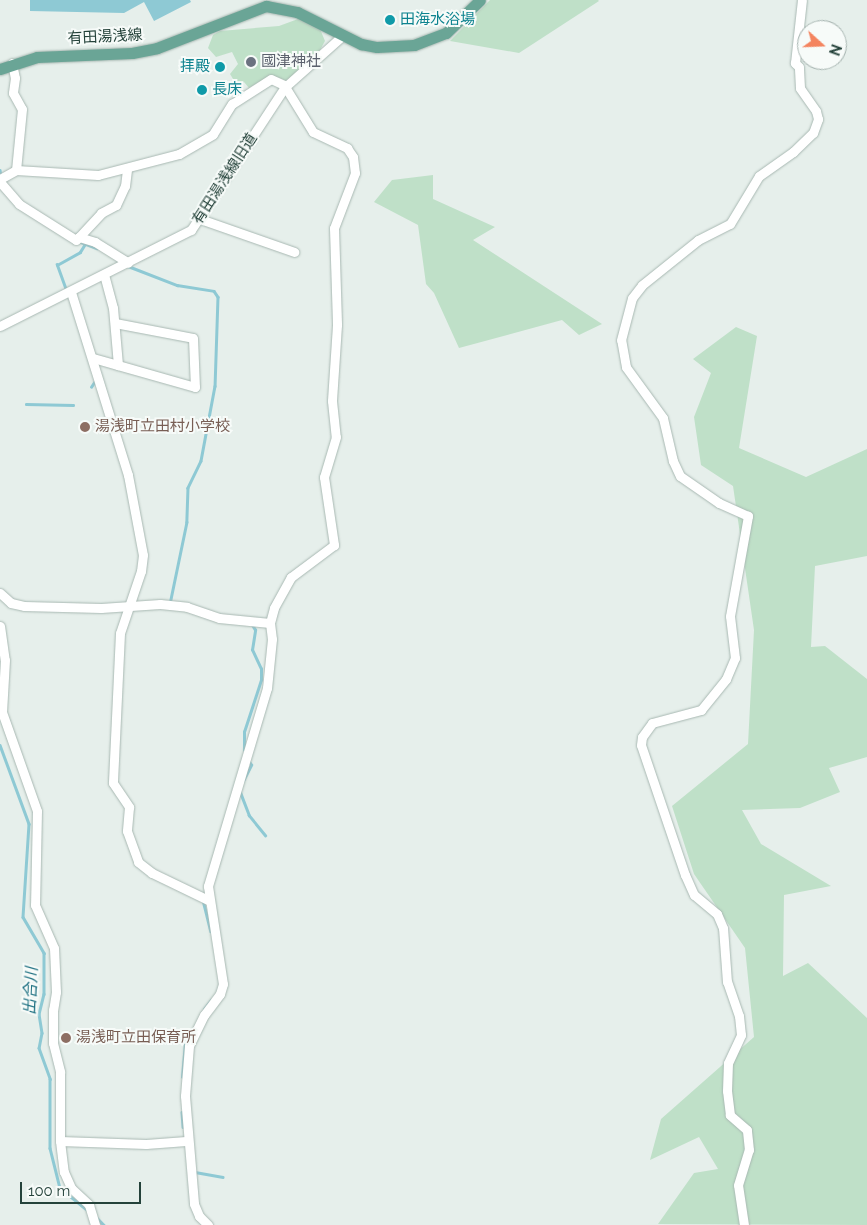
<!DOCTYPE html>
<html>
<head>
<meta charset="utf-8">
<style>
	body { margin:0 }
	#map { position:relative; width:867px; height:1225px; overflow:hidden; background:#e6efeb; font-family:Raleway,"Noto Sans JP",sans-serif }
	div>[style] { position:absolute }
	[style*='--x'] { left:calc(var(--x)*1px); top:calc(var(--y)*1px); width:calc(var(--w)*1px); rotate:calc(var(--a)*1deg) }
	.green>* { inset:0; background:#bfe0c8 }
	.water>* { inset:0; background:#8ec9d4 }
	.stream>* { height:2.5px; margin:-1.25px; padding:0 1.25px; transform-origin:1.25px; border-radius:1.25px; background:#8ec9d4 }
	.roads { filter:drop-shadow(0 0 1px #a8b8b2) drop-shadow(0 0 1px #a8b8b2) }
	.minor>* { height:9px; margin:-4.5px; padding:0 4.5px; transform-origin:4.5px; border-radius:4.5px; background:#fff }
	.major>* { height:11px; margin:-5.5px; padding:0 5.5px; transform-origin:5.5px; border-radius:5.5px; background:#6aa596 }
	.dots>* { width:14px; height:14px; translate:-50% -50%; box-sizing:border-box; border:2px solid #f7fbf9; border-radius:50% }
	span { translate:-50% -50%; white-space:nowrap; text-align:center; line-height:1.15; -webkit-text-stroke:4px #f7fbf9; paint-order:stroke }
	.culture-label { font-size:15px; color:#0d838f }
	.left { translate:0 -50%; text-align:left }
	.right { translate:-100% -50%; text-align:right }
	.street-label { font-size:15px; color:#24423a }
	.worship-label { font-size:15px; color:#5b616d }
	.education-label { font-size:15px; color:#785e54 }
	.water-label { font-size:16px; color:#1c6f80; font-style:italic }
	.north { position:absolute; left:797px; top:20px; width:50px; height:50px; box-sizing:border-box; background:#f7fbf9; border:1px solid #a3b1ad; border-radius:50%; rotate:110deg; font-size:14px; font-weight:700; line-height:20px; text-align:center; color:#24423a }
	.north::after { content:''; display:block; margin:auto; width:18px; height:22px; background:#f4845f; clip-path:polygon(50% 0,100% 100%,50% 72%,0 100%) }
	.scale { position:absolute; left:20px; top:1182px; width:121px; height:22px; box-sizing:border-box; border:2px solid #24423a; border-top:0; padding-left:6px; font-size:15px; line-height:18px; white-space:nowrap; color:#24423a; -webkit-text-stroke:4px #f7fbf9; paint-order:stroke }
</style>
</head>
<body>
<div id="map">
	<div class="green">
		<i style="clip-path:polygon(490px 0,598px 0,599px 1px,519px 53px,450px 41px)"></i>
		<i style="clip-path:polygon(298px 19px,320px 29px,325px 41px,320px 50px,287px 81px,271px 75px,249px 88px,244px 82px,238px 87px,230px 74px,238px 64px,232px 52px,216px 57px,208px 48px,213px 35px,220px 31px,279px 26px)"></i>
		<i style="clip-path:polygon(433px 175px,433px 199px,495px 227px,473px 240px,602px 324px,579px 335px,562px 320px,459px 348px,434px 293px,426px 284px,418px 225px,374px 202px,392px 180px)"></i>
		<i style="clip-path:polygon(736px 327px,757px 336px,739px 448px,806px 477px,867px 449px,867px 556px,815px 566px,811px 647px,825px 646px,867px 679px,867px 757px,829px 768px,840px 792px,800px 808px,742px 810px,761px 844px,831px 886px,784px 895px,783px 976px,808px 963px,867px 1018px,867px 1225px,658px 1224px,694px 1173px,718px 1169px,699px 1137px,650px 1160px,661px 1119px,754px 1037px,745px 948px,694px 874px,672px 806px,748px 744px,754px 630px,733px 486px,701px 465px,694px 417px,711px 373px,693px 359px)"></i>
	</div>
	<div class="water">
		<i style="clip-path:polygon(30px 0,190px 0,191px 2px,154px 21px,144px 2px,124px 13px,30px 11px)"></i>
	</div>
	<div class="stream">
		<i style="--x:0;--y:170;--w:6;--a:81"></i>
		<i style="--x:81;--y:242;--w:17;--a:21"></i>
		<i style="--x:128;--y:266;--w:53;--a:21.2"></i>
		<i style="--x:177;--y:285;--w:37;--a:9"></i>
		<i style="--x:214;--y:291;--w:7;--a:56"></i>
		<i style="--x:218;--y:297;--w:89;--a:91.9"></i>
		<i style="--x:215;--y:386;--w:76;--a:100.6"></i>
		<i style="--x:201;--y:461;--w:30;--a:116"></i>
		<i style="--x:188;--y:488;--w:34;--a:92"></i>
		<i style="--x:187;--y:522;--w:84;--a:101.7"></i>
		<i style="--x:66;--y:290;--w:27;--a:-110"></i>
		<i style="--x:57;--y:265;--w:26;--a:-29"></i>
		<i style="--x:80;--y:252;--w:9;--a:-58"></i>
		<i style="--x:91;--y:387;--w:7;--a:-56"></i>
		<i style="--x:26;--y:404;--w:47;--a:1.2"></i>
		<i style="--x:0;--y:745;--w:84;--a:69.8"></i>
		<i style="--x:29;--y:824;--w:93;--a:93.7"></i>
		<i style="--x:23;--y:917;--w:42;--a:59.7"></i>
		<i style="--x:44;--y:953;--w:41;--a:90"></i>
		<i style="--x:44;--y:994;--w:21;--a:104"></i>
		<i style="--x:39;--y:1014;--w:19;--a:81"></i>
		<i style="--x:42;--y:1033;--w:15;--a:101"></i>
		<i style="--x:39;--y:1048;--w:33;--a:70"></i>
		<i style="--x:50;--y:1079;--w:69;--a:90"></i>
		<i style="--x:50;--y:1148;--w:41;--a:76"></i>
		<i style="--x:60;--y:1188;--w:36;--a:39"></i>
		<i style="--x:244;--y:750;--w:18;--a:-90"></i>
		<i style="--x:244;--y:732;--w:55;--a:-71.9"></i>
		<i style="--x:261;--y:680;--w:11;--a:-90"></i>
		<i style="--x:261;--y:669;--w:21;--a:-115"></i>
		<i style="--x:252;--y:650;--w:20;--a:-81"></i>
		<i style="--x:255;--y:630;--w:6;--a:-121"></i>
		<i style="--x:243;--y:781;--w:18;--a:-63"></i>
		<i style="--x:251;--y:765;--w:6;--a:-121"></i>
		<i style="--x:240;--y:791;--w:26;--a:69"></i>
		<i style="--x:249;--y:815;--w:26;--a:51"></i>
		<i style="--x:203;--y:900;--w:32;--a:76"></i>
		<i style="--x:204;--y:1009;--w:11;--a:-52"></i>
		<i style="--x:182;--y:1077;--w:32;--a:-85"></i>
		<i style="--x:182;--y:1112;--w:15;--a:86"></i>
		<i style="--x:195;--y:1172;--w:28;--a:10"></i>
		<i style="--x:96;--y:1217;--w:11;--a:45"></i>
	</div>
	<div class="roads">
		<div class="minor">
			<i style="--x:12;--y:63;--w:15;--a:79"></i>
			<i style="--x:15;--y:78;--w:15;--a:98"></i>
			<i style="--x:13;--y:93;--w:18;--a:61"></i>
			<i style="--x:22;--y:109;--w:61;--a:95.6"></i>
			<i style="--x:0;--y:179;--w:18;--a:-29"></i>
			<i style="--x:16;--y:170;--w:82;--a:3.5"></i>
			<i style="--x:98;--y:175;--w:84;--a:-14.5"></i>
			<i style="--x:179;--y:154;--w:39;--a:-30"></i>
			<i style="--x:213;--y:134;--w:36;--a:-58"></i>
			<i style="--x:232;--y:104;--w:46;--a:-32.7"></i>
			<i style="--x:271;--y:79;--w:14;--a:25"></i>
			<i style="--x:284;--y:85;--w:55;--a:58.3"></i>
			<i style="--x:313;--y:132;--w:38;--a:25"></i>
			<i style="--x:347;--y:148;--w:11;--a:56"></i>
			<i style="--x:353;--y:157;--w:16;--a:83"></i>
			<i style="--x:355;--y:173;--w:59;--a:110.9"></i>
			<i style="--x:334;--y:228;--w:97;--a:88.2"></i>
			<i style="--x:337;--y:325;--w:76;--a:93.8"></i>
			<i style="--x:332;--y:401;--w:36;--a:84"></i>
			<i style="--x:336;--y:437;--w:42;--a:106.7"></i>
			<i style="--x:324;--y:477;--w:69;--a:81.6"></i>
			<i style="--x:334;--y:545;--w:54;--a:143.3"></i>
			<i style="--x:291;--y:577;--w:35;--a:119"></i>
			<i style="--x:274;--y:608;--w:16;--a:105"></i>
			<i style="--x:270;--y:623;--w:16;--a:83"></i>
			<i style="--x:272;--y:639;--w:49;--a:95.8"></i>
			<i style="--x:267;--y:688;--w:207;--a:106.6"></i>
			<i style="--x:208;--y:886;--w:99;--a:81.3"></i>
			<i style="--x:223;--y:984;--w:10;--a:107"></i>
			<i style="--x:220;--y:994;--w:26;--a:127"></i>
			<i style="--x:204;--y:1015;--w:34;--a:116"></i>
			<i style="--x:189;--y:1046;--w:50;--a:94.6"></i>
			<i style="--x:185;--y:1096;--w:108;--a:85.2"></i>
			<i style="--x:194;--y:1204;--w:13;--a:67"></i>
			<i style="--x:199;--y:1216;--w:13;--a:45"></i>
			<i style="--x:0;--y:182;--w:29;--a:49"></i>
			<i style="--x:19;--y:204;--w:67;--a:32.3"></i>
			<i style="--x:76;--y:240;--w:4;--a:-45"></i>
			<i style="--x:79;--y:237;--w:17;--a:17"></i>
			<i style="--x:95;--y:242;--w:39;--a:32"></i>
			<i style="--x:200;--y:219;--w:100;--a:19.3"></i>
			<i style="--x:79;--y:237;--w:33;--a:-47"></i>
			<i style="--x:101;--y:213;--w:17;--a:-28"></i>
			<i style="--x:116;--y:205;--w:21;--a:-65"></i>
			<i style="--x:125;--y:186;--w:16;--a:-83"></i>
			<i style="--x:71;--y:292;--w:192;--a:72.7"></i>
			<i style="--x:128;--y:475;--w:81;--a:79.4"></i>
			<i style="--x:143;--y:555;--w:16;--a:97"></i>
			<i style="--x:141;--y:571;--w:65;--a:108.7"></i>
			<i style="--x:120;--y:633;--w:150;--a:92.7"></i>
			<i style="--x:113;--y:783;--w:29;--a:56"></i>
			<i style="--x:129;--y:807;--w:24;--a:95"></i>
			<i style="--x:127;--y:831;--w:33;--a:70"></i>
			<i style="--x:138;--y:862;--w:18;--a:38"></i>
			<i style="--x:152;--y:873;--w:62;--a:25.7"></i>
			<i style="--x:115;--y:323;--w:79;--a:10.9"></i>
			<i style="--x:193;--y:338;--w:49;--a:87.7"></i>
			<i style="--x:195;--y:387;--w:80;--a:-164.1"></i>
			<i style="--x:0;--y:326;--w:214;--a:-26.7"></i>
			<i style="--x:191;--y:230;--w:171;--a:-56.7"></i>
			<i style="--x:285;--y:87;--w:76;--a:-41.8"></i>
			<i style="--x:93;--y:358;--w:26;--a:16"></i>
			<i style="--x:118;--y:365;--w:57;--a:-95"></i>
			<i style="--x:113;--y:308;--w:34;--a:-105"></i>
			<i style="--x:0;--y:593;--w:15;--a:42"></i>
			<i style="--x:11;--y:603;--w:13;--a:13"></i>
			<i style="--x:24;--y:606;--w:77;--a:1.5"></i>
			<i style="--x:101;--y:608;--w:59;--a:-3.9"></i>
			<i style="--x:160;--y:604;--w:27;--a:6"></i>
			<i style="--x:187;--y:607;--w:34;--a:19"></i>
			<i style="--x:219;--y:618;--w:51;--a:5.6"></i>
			<i style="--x:0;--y:626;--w:34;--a:82"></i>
			<i style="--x:5;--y:660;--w:52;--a:93.3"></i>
			<i style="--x:2;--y:712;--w:105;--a:70.5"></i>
			<i style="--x:37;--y:811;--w:94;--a:91.2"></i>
			<i style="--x:35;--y:905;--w:47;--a:66.2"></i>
			<i style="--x:54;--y:948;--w:44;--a:87.4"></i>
			<i style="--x:56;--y:992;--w:18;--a:99"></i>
			<i style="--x:53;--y:1010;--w:33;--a:90"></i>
			<i style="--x:53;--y:1043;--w:30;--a:76"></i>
			<i style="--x:60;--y:1072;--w:69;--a:90"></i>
			<i style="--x:60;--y:1141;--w:31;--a:83"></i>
			<i style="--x:64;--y:1172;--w:17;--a:66"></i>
			<i style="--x:71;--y:1188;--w:25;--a:43"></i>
			<i style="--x:89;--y:1205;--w:21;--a:73"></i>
			<i style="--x:60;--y:1141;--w:86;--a:2"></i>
			<i style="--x:146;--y:1144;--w:40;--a:-4.3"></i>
			<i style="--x:744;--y:1225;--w:40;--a:-98.5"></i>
			<i style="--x:738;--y:1185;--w:37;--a:-73"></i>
			<i style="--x:749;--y:1150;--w:20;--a:-96"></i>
			<i style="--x:747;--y:1130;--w:23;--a:-139"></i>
			<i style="--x:730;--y:1115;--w:24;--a:-97"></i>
			<i style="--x:727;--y:1091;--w:28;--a:-88"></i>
			<i style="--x:728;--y:1063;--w:31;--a:-65"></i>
			<i style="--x:741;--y:1035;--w:19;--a:-96"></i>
			<i style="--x:739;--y:1016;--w:36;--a:-109"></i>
			<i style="--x:727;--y:982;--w:54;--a:-94.2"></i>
			<i style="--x:723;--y:928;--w:15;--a:-113"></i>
			<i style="--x:717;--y:914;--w:30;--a:-140"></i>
			<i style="--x:694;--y:895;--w:22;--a:-114"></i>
			<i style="--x:685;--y:875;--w:137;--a:-108.7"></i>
			<i style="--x:641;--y:745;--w:8;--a:-83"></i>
			<i style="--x:642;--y:737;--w:17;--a:-54"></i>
			<i style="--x:652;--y:723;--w:51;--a:-14.9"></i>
			<i style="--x:701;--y:710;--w:40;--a:-51"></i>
			<i style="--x:726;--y:679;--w:23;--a:-67"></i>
			<i style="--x:735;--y:658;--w:42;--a:-96.8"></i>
			<i style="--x:730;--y:616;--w:102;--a:-79.8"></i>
			<i style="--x:748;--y:516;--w:32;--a:-156"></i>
			<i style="--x:719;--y:503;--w:47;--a:-145.3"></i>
			<i style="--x:680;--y:476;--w:17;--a:-115"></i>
			<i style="--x:673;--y:461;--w:44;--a:-103.1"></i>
			<i style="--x:663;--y:418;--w:63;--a:-126"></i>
			<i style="--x:626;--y:367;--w:27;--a:-100"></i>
			<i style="--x:621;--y:340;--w:43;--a:-75.3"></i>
			<i style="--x:632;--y:298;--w:16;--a:-52"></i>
			<i style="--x:642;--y:285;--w:72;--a:-38.8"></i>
			<i style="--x:698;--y:240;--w:36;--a:-27"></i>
			<i style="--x:730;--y:224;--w:56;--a:-58.9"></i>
			<i style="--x:759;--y:176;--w:42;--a:-35.2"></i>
			<i style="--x:793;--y:152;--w:28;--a:-44"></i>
			<i style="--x:813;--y:133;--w:15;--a:-70"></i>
			<i style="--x:818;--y:119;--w:8;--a:-104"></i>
			<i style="--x:816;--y:111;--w:28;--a:-125"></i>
			<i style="--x:800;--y:88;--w:21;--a:-93"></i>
			<i style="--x:799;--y:67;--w:6;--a:-135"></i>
			<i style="--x:795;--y:63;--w:63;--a:-83.7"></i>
		</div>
		<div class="major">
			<i style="--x:0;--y:69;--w:39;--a:-18"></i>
			<i style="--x:37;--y:57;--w:95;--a:-2.4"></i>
			<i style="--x:132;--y:53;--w:25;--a:-11"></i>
			<i style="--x:157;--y:48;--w:117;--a:-21.1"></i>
			<i style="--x:266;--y:6;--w:32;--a:11"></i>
			<i style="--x:297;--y:12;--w:72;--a:26.6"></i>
			<i style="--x:361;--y:44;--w:16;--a:11"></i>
			<i style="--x:377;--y:47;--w:37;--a:-3"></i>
			<i style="--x:414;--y:45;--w:34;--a:-21"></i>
			<i style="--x:446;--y:33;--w:47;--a:-44.1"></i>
		</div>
	</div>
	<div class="dots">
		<i style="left:390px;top:20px;background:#0f9aa8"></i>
		<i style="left:251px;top:62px;background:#6b7280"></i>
		<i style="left:220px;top:67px;background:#0f9aa8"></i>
		<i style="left:202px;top:90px;background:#0f9aa8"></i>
		<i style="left:85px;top:427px;background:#8d6e63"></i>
		<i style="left:66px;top:1038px;background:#8d6e63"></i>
	</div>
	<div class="culture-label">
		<span class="left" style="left:400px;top:20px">田海水浴場</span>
		<span class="right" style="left:210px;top:67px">拝殿</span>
		<span class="left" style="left:212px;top:90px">長床</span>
	</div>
	<div class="street-label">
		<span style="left:105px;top:37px;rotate:-3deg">有田湯浅線</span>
		<span style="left:225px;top:179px;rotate:-57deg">有田湯浅線旧道</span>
	</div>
	<div class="worship-label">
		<span class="left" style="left:261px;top:62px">國津神社</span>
	</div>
	<div class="education-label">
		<span class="left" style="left:95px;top:427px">湯浅町立田村小学校</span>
		<span class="left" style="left:76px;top:1038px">湯浅町立田保育所</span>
	</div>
	<div class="water-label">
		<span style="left:31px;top:991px;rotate:-87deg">出合川</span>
	</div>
	<div class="north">N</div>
	<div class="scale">100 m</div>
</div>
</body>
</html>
